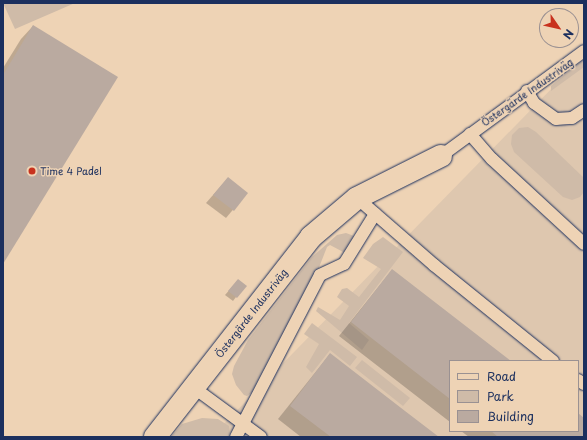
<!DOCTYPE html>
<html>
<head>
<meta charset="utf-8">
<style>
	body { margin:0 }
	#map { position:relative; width:587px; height:440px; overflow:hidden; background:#eed3b5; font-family:"Playpen Sans",sans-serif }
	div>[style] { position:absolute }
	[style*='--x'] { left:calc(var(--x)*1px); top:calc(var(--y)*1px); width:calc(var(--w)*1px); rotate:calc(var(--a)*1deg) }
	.built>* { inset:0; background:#dec7af }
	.green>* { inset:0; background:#cfbba8 }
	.shadow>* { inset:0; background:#0003 }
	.building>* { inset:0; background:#baaaa0 }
	.roads { filter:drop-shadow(0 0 1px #1b2f5e) drop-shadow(0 0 1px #1b2f5e) }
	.lane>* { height:12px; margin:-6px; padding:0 6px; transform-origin:6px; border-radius:6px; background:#eed3b5 }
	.street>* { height:22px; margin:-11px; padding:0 11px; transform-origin:11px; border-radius:11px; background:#eed3b5 }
	.dots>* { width:11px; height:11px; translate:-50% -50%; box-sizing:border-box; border:2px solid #eed3b5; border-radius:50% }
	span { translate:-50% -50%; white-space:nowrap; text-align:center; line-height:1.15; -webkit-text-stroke:3px #eed3b5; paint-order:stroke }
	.street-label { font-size:10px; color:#1b2f5e }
	.poi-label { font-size:10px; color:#1b2f5e }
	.left { translate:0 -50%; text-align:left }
	.frame { position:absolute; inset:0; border:4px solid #1b2f5e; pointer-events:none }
	.legend { position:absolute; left:449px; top:360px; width:130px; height:72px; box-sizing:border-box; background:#eed3b5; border:1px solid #9a9192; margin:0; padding:5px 7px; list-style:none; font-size:12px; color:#1b2f5e }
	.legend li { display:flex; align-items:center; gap:8px; height:20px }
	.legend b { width:20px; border:1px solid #9a9192 }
	.north { position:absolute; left:539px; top:8px; width:40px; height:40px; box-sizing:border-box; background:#eed3b5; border:1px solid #9a9192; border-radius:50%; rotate:124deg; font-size:11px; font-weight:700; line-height:16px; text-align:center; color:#1b2f5e }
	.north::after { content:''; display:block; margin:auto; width:14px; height:18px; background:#c8321e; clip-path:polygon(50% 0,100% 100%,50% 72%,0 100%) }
</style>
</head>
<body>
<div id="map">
	<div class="built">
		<i style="clip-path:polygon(evenodd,584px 61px,584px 437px,211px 437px,558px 82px,584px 61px,450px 361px,578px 361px,578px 431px,450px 431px,450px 361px)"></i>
	</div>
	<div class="green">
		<i style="clip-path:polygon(3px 3px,75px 3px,15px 29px)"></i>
		<i style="clip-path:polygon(584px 59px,584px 67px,551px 91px,551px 86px)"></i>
		<i style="clip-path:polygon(528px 127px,536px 132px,583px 177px,584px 192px,580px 197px,572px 200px,563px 197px,514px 152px,511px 144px,512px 135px,519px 128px)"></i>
		<i style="clip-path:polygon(346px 233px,354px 236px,347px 254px,330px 245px,327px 247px,318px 270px,254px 391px,247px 396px,244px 395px,236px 385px,232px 374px,234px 366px,248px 340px,312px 257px,337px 235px)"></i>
		<i style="clip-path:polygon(383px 237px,403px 252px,349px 323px,369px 340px,362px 350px,316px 311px,318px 307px,340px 320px,349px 306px,337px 297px,342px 289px,347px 288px,359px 297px,381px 269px,363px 258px,373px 244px)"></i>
		<i style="clip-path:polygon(312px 323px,357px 357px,350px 366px,330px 350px,312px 373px,306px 367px,319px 344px,304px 334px)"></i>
		<i style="clip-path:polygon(362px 360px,410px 398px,403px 406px,355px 368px)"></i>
		<i style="clip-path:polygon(202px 418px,218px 419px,229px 426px,230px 437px,171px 437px,182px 424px)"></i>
	</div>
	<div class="shadow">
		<i style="clip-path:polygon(33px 26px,3px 262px,3px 68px,21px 39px)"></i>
		<i style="clip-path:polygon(228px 178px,247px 193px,226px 218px,206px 203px)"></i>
		<i style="clip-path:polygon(392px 270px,509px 361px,450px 361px,450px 422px,339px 336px)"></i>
		<i style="clip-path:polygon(238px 280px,236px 297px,233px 301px,225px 295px)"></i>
		<i style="clip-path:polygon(330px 354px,437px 437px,301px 437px,278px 419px)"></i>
		<i style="clip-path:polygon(578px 415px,584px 419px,584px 437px,469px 437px,461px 431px,578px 431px)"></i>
	</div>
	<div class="building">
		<i style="clip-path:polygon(33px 25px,118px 77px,3px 264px,3px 75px)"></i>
		<i style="clip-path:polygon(228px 177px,248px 193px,234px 211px,213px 195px)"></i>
		<i style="clip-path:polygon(392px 269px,511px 361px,450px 361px,450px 399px,374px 340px,351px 322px)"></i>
		<i style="clip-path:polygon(238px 279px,247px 286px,237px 298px,228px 291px)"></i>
		<i style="clip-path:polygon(330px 353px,405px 411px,439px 437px,331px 437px,290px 406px)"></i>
		<i style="clip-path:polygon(578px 413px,584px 418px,584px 437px,498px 437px,491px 431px,578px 431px)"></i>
	</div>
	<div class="roads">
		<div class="lane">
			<i style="--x:527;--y:91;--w:14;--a:60"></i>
			<i style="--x:534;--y:103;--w:27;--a:36"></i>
			<i style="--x:556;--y:119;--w:16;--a:-4"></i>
			<i style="--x:572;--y:118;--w:14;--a:-34"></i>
			<i style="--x:470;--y:134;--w:33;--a:49"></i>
			<i style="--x:492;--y:159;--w:125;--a:42.7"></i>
			<i style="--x:441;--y:156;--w:177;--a:-36.3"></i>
			<i style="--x:357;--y:198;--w:102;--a:41"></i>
			<i style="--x:434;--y:265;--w:153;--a:38.9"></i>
			<i style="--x:578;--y:380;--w:7;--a:34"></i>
			<i style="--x:193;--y:387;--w:84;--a:36.3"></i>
			<i style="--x:236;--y:437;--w:182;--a:-62.6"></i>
			<i style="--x:320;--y:275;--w:26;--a:-25"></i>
			<i style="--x:344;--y:264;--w:59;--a:-58.2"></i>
		</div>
		<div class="street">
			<i style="--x:155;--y:437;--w:254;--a:-52"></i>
			<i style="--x:311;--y:237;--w:60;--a:-40.3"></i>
			<i style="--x:357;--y:198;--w:94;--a:-26.6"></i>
		</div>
	</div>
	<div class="dots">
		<i style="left:32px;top:171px;background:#c8321e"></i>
	</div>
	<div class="street-label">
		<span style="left:527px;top:92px;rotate:-35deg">Östergärde Industriväg</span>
		<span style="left:251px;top:313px;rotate:-52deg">Östergärde Industriväg</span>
	</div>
	<div class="poi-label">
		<span class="left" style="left:40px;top:171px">Time 4 Padel</span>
	</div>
	<div class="frame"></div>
	<ul class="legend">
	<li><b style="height:5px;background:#eed3b5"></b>Road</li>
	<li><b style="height:11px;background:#cfbba8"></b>Park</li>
	<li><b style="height:11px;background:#baaaa0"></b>Building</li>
	</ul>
	<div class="north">N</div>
</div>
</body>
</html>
